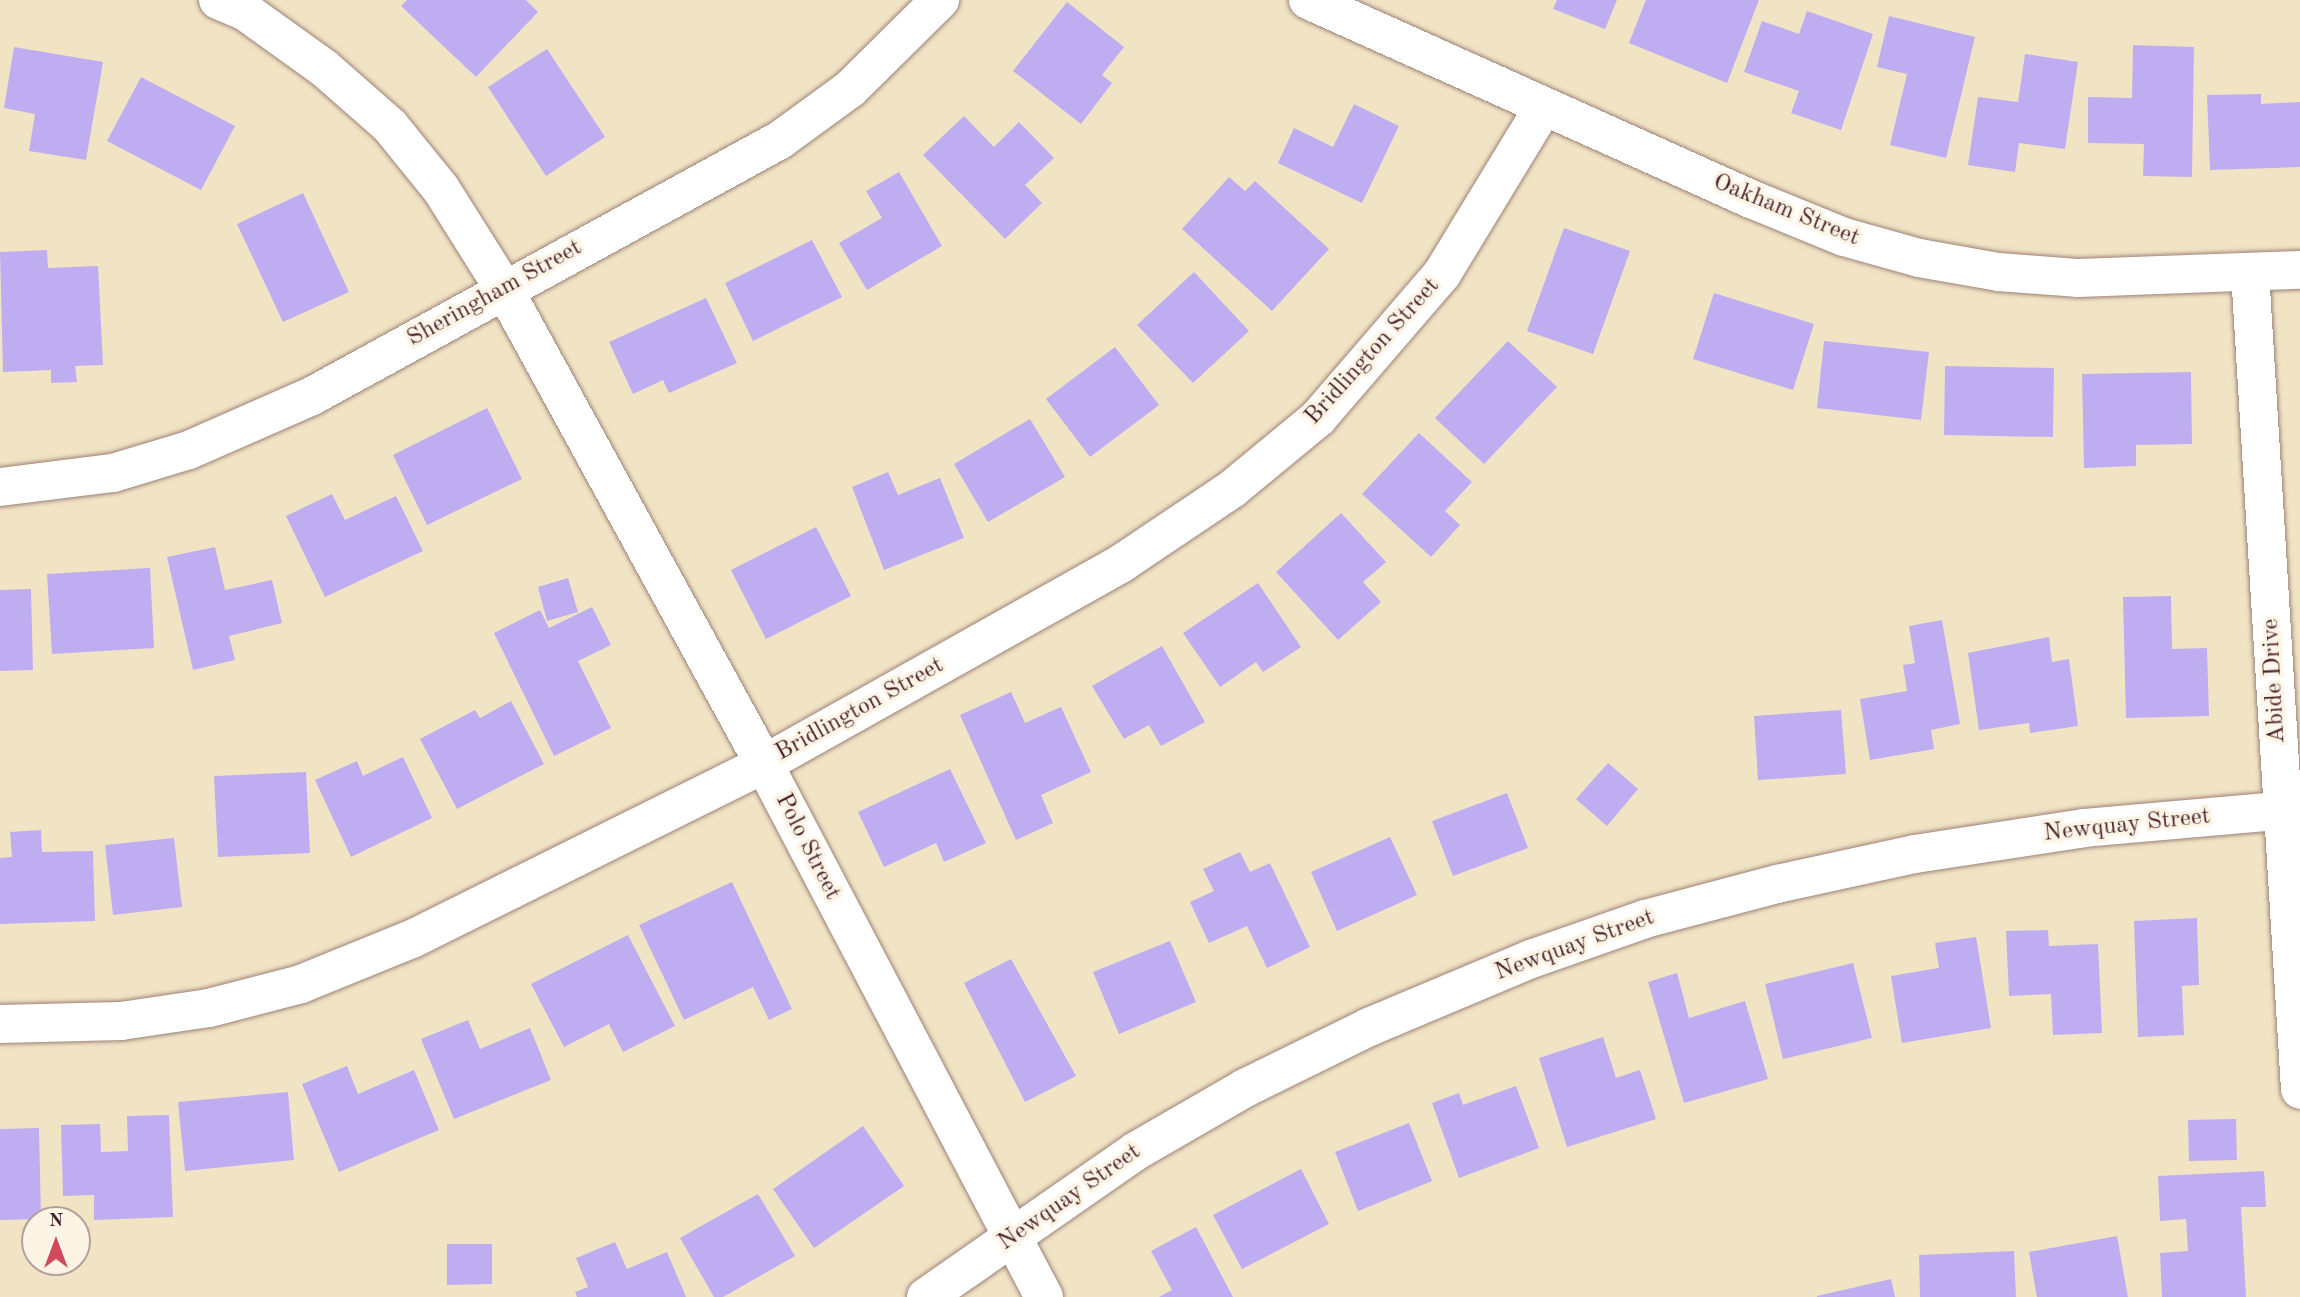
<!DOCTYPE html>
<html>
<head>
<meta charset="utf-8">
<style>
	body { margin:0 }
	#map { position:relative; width:2300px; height:1297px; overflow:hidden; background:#f1e4c5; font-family:"Old Standard TT",serif }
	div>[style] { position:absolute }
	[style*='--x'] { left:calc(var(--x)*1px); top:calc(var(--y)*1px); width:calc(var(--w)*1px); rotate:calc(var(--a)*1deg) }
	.building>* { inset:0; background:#bfadf1 }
	.roads { filter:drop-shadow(0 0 2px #9e8278) drop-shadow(0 0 2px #9e8278) }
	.street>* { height:38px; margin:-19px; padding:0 19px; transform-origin:19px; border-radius:19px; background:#fff }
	span { translate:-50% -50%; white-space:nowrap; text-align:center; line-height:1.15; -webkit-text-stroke:7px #fcf5e5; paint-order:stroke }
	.street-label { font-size:24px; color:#4a1f2b }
	.north { position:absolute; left:21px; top:1206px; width:70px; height:70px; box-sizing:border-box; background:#fcf5e5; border:2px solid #b59f9b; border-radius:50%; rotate:0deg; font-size:19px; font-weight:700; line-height:28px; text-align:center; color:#4a1f2b }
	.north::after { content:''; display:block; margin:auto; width:24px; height:32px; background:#d1495b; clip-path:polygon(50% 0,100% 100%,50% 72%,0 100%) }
</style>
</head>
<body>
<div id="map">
	<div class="building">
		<i style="clip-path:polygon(407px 0,526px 0,538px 12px,476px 77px,401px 6px)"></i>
		<i style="clip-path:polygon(1557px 0,1617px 0,1605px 29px,1553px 9px)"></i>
		<i style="clip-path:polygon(1646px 0,1759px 0,1727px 83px,1629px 43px)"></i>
		<i style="clip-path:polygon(1067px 2px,1124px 47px,1102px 75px,1112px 83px,1081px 124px,1013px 71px)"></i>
		<i style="clip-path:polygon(1807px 11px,1873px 34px,1841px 130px,1791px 113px,1799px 91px,1744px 72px,1762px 21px,1799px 34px)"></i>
		<i style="clip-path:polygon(1889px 16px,1975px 37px,1946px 158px,1890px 145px,1907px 74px,1877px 67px)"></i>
		<i style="clip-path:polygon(2133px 45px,2194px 47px,2192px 177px,2143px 176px,2144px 144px,2088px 143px,2088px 97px,2132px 98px)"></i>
		<i style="clip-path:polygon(14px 47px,103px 62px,86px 160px,29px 151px,35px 114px,4px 108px)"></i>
		<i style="clip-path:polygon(547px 49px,605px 137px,546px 176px,488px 87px)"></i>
		<i style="clip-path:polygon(2025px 54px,2078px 62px,2065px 149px,2019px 143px,2015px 172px,1968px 165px,1978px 97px,2018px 102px)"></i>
		<i style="clip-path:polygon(141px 77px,235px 126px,201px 190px,107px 141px)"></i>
		<i style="clip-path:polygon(2261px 94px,2261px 104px,2300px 102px,2300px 167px,2210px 170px,2207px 95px)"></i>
		<i style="clip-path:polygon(1354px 104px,1399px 126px,1362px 203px,1278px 163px,1294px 128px,1333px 147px)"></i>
		<i style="clip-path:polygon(964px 116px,994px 147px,1019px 122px,1054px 158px,1025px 185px,1042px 203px,1005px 239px,923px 155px)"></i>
		<i style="clip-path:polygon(899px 172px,942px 246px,867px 290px,839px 243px,882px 218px,866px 191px)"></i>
		<i style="clip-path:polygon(1229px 177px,1245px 191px,1255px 181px,1329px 249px,1272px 311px,1182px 229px)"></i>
		<i style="clip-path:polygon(303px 193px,349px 292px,283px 322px,237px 224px)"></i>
		<i style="clip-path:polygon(1564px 228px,1630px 251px,1593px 354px,1527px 331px)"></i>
		<i style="clip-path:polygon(812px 240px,842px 297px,753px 341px,725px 283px)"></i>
		<i style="clip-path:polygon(47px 250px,48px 268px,98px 266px,103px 365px,75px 366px,77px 382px,51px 383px,51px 370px,3px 372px,0 252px)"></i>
		<i style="clip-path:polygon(1194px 272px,1249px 331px,1193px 383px,1137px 325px)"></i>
		<i style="clip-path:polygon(1714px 293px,1814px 324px,1793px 390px,1693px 359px)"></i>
		<i style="clip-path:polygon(706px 298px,737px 363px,669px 393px,663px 380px,633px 394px,609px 342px)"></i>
		<i style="clip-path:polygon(1508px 341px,1557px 387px,1484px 464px,1435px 418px)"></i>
		<i style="clip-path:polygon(1824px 341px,1929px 352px,1921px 420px,1817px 408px)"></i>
		<i style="clip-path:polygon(1115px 347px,1159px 405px,1090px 457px,1046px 399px)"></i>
		<i style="clip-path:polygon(1945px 366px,2054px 368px,2053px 437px,1944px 435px)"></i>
		<i style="clip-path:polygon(2191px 372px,2192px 444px,2136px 445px,2136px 466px,2084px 468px,2082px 374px)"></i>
		<i style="clip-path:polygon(487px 408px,522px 479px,427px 525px,393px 455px)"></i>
		<i style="clip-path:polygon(1030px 419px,1065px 477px,988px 522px,954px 464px)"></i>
		<i style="clip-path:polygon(1419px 433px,1472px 482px,1445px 511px,1460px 525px,1431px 557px,1362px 494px)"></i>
		<i style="clip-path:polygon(888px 472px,898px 495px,940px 478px,964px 538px,884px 570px,852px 487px)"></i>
		<i style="clip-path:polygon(332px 494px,345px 520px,396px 496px,423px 551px,325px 597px,286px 516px)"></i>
		<i style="clip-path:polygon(1341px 513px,1386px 562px,1363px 582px,1381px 602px,1338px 640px,1276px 572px)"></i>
		<i style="clip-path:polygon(816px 527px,851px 596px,766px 639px,731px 570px)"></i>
		<i style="clip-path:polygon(215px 547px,225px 590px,272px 580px,282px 623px,229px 636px,235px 660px,193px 670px,167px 557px)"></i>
		<i style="clip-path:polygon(150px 568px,154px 648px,52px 654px,47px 574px)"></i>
		<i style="clip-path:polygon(568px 578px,578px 612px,547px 621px,538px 587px)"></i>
		<i style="clip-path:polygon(1258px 583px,1301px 647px,1263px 672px,1256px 662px,1220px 687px,1183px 633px)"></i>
		<i style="clip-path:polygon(31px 589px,33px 670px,0 671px,0 590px)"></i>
		<i style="clip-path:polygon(2171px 596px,2172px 649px,2207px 648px,2209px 716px,2126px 718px,2123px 597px)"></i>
		<i style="clip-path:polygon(592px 607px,611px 645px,578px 661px,611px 728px,554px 756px,494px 633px,540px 610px,549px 628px)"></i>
		<i style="clip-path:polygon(1942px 620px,1960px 724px,1931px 730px,1934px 749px,1870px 760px,1860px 699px,1907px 691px,1903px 665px,1915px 663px,1909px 626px)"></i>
		<i style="clip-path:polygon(2049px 637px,2052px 662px,2069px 659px,2078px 726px,2030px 733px,2029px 723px,1979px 730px,1968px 653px)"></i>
		<i style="clip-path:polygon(1162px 646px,1205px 722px,1161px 746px,1149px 725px,1124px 739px,1092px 686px)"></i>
		<i style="clip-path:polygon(1011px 692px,1025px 723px,1061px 707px,1091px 772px,1041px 795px,1053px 823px,1016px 840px,960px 715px)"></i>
		<i style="clip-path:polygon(511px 701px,544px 764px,457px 809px,420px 739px,475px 710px,480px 718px)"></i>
		<i style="clip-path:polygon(1841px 710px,1846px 774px,1758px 780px,1754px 716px)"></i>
		<i style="clip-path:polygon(403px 757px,432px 818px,351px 857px,315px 780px,357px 761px,363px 776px)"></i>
		<i style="clip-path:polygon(1608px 763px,1638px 789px,1607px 826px,1576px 799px)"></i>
		<i style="clip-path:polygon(950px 769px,986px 843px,944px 862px,936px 843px,884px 867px,858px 812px)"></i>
		<i style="clip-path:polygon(306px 772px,310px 853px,218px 857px,214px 776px)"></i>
		<i style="clip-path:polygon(1507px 793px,1528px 848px,1453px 876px,1432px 821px)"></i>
		<i style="clip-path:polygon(41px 830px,42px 852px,93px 851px,95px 921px,0 924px,0 858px,12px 857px,10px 832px)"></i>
		<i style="clip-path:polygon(1390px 837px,1417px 895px,1337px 931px,1311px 872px)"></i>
		<i style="clip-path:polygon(174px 838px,182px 907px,113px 915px,105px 845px)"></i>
		<i style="clip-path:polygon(1240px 852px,1250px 872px,1270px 863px,1310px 947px,1267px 968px,1247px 926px,1209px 943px,1190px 902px,1214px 891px,1203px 869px)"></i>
		<i style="clip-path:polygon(732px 882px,792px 1009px,769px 1020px,753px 987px,684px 1020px,639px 925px)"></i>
		<i style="clip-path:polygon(2197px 918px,2199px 985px,2182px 986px,2184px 1035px,2138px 1037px,2134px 921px)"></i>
		<i style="clip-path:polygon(2048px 930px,2049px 946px,2098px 944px,2102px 1033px,2053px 1035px,2051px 994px,2009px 996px,2006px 931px)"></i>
		<i style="clip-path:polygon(628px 935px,675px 1026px,623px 1052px,609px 1024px,564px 1047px,531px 984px)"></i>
		<i style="clip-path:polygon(1976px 937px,1991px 1028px,1902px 1043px,1891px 976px,1939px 968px,1935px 943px)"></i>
		<i style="clip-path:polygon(1170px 941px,1196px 1002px,1119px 1034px,1093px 972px)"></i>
		<i style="clip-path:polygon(1011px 959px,1076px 1076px,1025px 1102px,964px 983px)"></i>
		<i style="clip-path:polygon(1853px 963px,1872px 1038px,1783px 1059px,1765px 984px)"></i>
		<i style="clip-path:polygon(1677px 973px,1689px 1018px,1745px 1001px,1768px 1079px,1684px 1103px,1648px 982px)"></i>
		<i style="clip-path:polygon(468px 1020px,480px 1049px,530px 1028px,551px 1080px,454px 1119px,421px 1039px)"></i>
		<i style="clip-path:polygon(1603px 1037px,1616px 1078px,1640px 1070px,1656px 1119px,1567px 1147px,1539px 1058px)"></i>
		<i style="clip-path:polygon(347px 1066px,358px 1094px,414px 1070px,439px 1130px,339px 1172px,302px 1084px)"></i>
		<i style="clip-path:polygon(1516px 1086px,1539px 1148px,1459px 1178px,1432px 1103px,1459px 1093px,1463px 1105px)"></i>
		<i style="clip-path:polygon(288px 1092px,294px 1160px,185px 1171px,178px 1102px)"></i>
		<i style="clip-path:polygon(169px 1115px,173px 1217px,94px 1220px,94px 1195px,63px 1196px,61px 1125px,100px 1124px,101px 1152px,128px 1151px,127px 1116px)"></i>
		<i style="clip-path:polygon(2236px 1119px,2237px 1160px,2189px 1161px,2188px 1120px)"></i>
		<i style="clip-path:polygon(1409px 1123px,1432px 1181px,1358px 1211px,1335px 1152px)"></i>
		<i style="clip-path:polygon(863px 1126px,904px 1186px,814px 1248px,773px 1189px)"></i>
		<i style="clip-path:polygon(39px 1128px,41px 1219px,0 1220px,0 1129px)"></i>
		<i style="clip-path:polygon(1301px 1169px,1329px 1224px,1242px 1269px,1213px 1215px)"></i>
		<i style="clip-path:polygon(2264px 1171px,2266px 1207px,2241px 1207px,2246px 1297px,2162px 1297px,2160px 1253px,2188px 1251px,2186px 1219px,2160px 1221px,2158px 1176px)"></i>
		<i style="clip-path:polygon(758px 1194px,795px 1256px,723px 1297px,714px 1297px,680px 1238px)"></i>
		<i style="clip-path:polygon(1196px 1227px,1233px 1297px,1159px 1297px,1172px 1290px,1151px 1251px)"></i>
		<i style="clip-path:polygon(2117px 1236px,2128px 1297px,2037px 1297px,2029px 1252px)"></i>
		<i style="clip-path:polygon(615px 1242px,627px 1269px,667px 1252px,686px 1297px,577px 1297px,575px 1292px,588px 1287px,576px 1258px)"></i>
		<i style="clip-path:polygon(447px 1244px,492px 1244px,492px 1284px,447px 1285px)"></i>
		<i style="clip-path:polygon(2014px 1251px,2016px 1297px,1920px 1297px,1919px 1255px)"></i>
		<i style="clip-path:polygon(1891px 1279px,1895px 1297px,1817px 1297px,1817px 1296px)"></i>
	</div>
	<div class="roads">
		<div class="street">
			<i style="--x:218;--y:0;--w:30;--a:23"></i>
			<i style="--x:246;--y:12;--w:96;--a:35.7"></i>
			<i style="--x:324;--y:68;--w:88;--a:41.3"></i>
			<i style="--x:390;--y:126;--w:81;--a:51"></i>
			<i style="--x:441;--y:189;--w:118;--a:57.8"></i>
			<i style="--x:504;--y:289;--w:542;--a:61.31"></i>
			<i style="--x:764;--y:764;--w:602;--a:62.29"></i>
			<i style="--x:1308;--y:0;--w:486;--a:24.2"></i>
			<i style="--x:1751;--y:199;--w:100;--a:22.2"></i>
			<i style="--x:1844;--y:237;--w:78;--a:15.6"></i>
			<i style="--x:1919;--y:258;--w:80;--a:10"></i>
			<i style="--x:1998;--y:272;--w:79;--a:4.3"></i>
			<i style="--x:2077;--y:278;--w:223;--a:-2.1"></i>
			<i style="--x:2250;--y:272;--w:819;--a:86.5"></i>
			<i style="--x:0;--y:487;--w:114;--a:-7.1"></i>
			<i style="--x:113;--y:473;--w:79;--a:-16.8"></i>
			<i style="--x:189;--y:450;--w:134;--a:-23.7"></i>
			<i style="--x:312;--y:396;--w:533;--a:-28.68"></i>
			<i style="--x:780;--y:140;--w:87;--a:-36.1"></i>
			<i style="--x:850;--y:89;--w:127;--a:-44.7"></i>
			<i style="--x:0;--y:1024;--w:121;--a:-1.4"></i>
			<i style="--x:121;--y:1021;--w:89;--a:-8.4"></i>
			<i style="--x:209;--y:1008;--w:95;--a:-14.6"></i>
			<i style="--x:301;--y:984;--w:120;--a:-22.1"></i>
			<i style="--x:412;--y:939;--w:393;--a:-26.4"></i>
			<i style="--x:764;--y:764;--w:411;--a:-29.3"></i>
			<i style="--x:1122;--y:563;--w:133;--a:-33.9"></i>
			<i style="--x:1232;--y:489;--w:112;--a:-39.5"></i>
			<i style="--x:1318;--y:418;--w:190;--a:-49.3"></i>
			<i style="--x:1442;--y:274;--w:194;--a:-58.7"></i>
			<i style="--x:926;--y:1297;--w:256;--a:-34.8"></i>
			<i style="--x:1136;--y:1151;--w:126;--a:-30"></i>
			<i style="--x:1245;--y:1088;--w:138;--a:-26.2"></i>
			<i style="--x:1369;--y:1027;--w:176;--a:-22.8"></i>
			<i style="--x:1531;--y:959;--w:121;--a:-19.3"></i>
			<i style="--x:1645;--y:919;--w:137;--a:-14.9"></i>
			<i style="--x:1777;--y:884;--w:141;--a:-12.3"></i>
			<i style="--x:1915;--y:854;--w:171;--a:-8.7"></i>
			<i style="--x:2084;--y:828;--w:217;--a:-5"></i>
		</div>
	</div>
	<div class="street-label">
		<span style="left:1786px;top:211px;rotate:22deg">Oakham Street</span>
		<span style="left:495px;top:294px;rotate:-29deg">Sheringham Street</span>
		<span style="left:1373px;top:352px;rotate:-48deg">Bridlington Street</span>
		<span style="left:2275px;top:681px;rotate:-93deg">Abide Drive</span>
		<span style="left:860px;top:710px;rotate:-29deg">Bridlington Street</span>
		<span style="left:2127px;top:826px;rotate:-6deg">Newquay Street</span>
		<span style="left:807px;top:847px;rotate:63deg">Polo Street</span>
		<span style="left:1575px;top:946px;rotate:-20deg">Newquay Street</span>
		<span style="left:1070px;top:1198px;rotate:-35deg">Newquay Street</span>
	</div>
	<div class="north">N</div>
</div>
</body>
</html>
